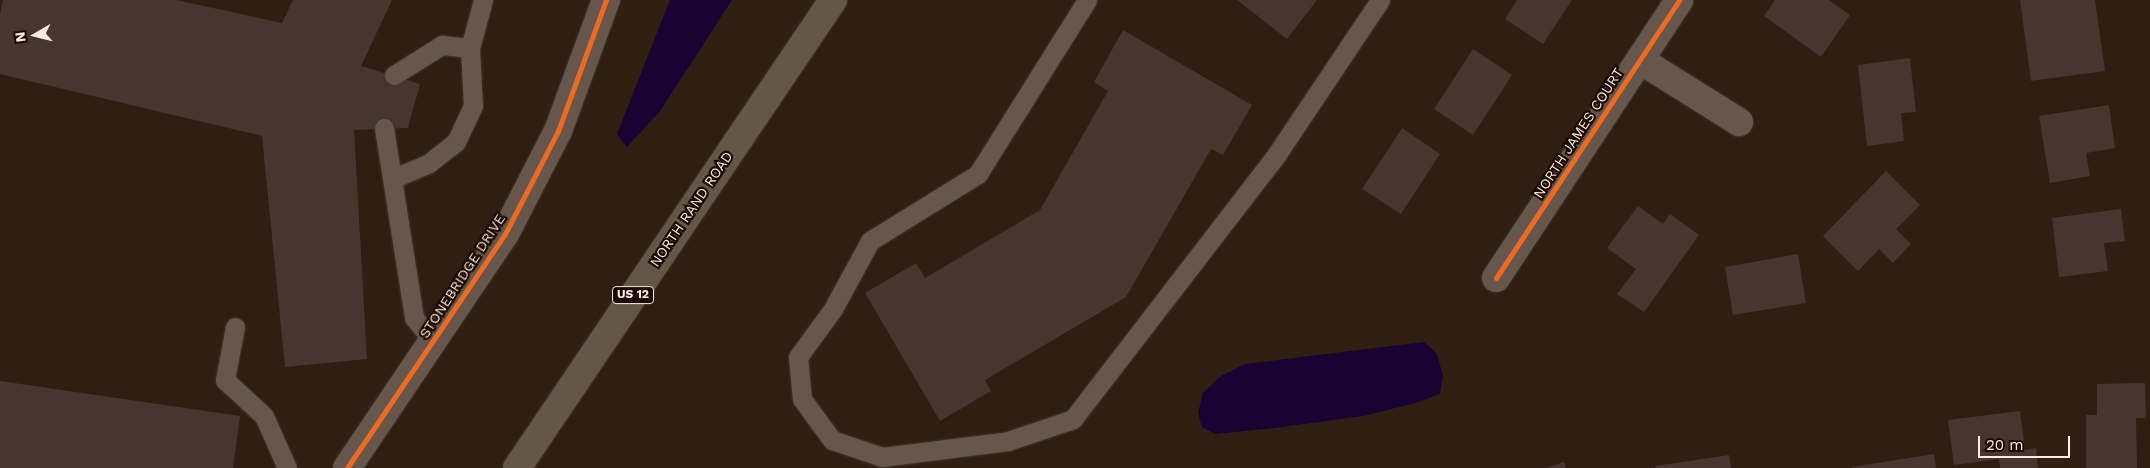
<!DOCTYPE html>
<html>
<head>
<meta charset="utf-8">
<style>
	body { margin:0 }
	#map { position:relative; width:2150px; height:468px; overflow:hidden; background:#2f1e12; font-family:"Work Sans",sans-serif }
	div>[style] { position:absolute }
	[style*='--x'] { left:calc(var(--x)*1px); top:calc(var(--y)*1px); width:calc(var(--w)*1px); rotate:calc(var(--a)*1deg) }
	.water>* { inset:0; background:#190333 }
	.building>* { inset:0; background:#47362e }
	.roads { filter:drop-shadow(0 0 1px #43372f) drop-shadow(0 0 1px #43372f) }
	.lane>* { height:19px; margin:-9.5px; padding:0 9.5px; transform-origin:9.5px; border-radius:9.5px; background:#66564b }
	.street>* { height:28px; margin:-14px; padding:0 14px; transform-origin:14px; border-radius:14px; background:#66564b }
	.primary>* { height:28px; margin:-14px; padding:0 14px; transform-origin:14px; border-radius:14px; background:#655748 }
	.cycleway>* { height:5px; margin:-2.5px; padding:0 2.5px; transform-origin:2.5px; border-radius:2.5px; background:#ed6a23 }
	span { translate:-50% -50%; white-space:nowrap; text-align:center; line-height:1.15; -webkit-text-stroke:4.5px #1b0a01; paint-order:stroke }
	.shield-label span { padding:1px 4px; background:#1b0a01; border:1px solid; border-radius:4px; -webkit-text-stroke-width:0 }
	.shield-label { font-size:12px; color:#fbebe1; font-weight:700 }
	.street-label { font-size:14px; color:#fbebe1 }
	.north { position:absolute; left:10px; top:10px; width:50px; height:50px; -webkit-text-stroke:4px #1b0a01; paint-order:stroke; rotate:262deg; font-size:14px; font-weight:700; line-height:20px; text-align:center; color:#fbebe1 }
	.north::after { content:''; display:block; margin:auto; width:18px; height:22px; background:#fbebe1; clip-path:polygon(50% 0,100% 100%,50% 72%,0 100%) }
	.scale { position:absolute; left:1978px; top:436px; width:92px; height:22px; box-sizing:border-box; border:2px solid #fbebe1; border-top:0; padding-left:6px; font-size:15px; line-height:18px; white-space:nowrap; color:#fbebe1; -webkit-text-stroke:4px #1b0a01; paint-order:stroke }
</style>
</head>
<body>
<div id="map">
	<div class="water">
		<i style="clip-path:polygon(670px 0,732px 0,660px 111px,627px 147px,617px 134px)"></i>
		<i style="clip-path:polygon(1424px 342px,1437px 354px,1443px 376px,1440px 394px,1415px 403px,1363px 416px,1274px 428px,1215px 434px,1202px 427px,1198px 413px,1203px 393px,1221px 376px,1245px 364px)"></i>
	</div>
	<div class="building">
		<i style="clip-path:polygon(3px 0,176px 0,282px 23px,293px 0,392px 0,361px 66px,420px 84px,408px 128px,354px 130px,367px 359px,285px 367px,262px 136px,0 74px,0 14px)"></i>
		<i style="clip-path:polygon(1237px 0,1317px 0,1287px 39px)"></i>
		<i style="clip-path:polygon(1517px 0,1572px 0,1543px 44px,1505px 19px)"></i>
		<i style="clip-path:polygon(1775px 0,1829px 0,1850px 15px,1821px 57px,1764px 16px)"></i>
		<i style="clip-path:polygon(2020px 0,2095px 0,2105px 71px,2031px 81px)"></i>
		<i style="clip-path:polygon(1123px 30px,1252px 105px,1223px 155px,1211px 149px,1126px 297px,985px 380px,991px 391px,940px 421px,865px 293px,916px 263px,925px 278px,1040px 210px,1108px 91px,1094px 82px)"></i>
		<i style="clip-path:polygon(1473px 49px,1512px 75px,1473px 135px,1434px 109px)"></i>
		<i style="clip-path:polygon(1910px 58px,1916px 112px,1901px 113px,1904px 141px,1867px 146px,1858px 65px)"></i>
		<i style="clip-path:polygon(2109px 105px,2115px 148px,2086px 153px,2090px 176px,2050px 183px,2039px 116px)"></i>
		<i style="clip-path:polygon(1402px 128px,1440px 154px,1401px 214px,1362px 189px)"></i>
		<i style="clip-path:polygon(1886px 171px,1920px 205px,1896px 229px,1911px 244px,1893px 263px,1879px 249px,1858px 271px,1823px 236px)"></i>
		<i style="clip-path:polygon(1638px 206px,1663px 224px,1670px 214px,1699px 235px,1644px 312px,1617px 294px,1636px 269px,1607px 248px)"></i>
		<i style="clip-path:polygon(2121px 209px,2125px 241px,2104px 243px,2108px 271px,2059px 277px,2052px 218px)"></i>
		<i style="clip-path:polygon(1798px 254px,1806px 303px,1733px 315px,1725px 267px)"></i>
		<i style="clip-path:polygon(0 381px,240px 416px,233px 468px,0 468px)"></i>
		<i style="clip-path:polygon(2145px 383px,2146px 418px,2136px 418px,2137px 468px,2086px 468px,2086px 415px,2097px 415px,2097px 384px)"></i>
		<i style="clip-path:polygon(2020px 411px,2025px 450px,2036px 448px,2038px 468px,2000px 468px,1999px 459px,1954px 465px,1948px 420px)"></i>
		<i style="clip-path:polygon(1934px 454px,1936px 468px,1852px 468px,1852px 467px)"></i>
		<i style="clip-path:polygon(1729px 455px,1731px 468px,1655px 468px,1655px 466px)"></i>
		<i style="clip-path:polygon(1564px 462px,1566px 468px,1546px 468px)"></i>
	</div>
	<div class="roads">
		<div class="lane">
			<i style="--x:1087;--y:0;--w:205;--a:122.1"></i>
			<i style="--x:978;--y:174;--w:127;--a:148.2"></i>
			<i style="--x:870;--y:241;--w:77;--a:118.6"></i>
			<i style="--x:833;--y:309;--w:59;--a:126.1"></i>
			<i style="--x:798;--y:357;--w:42;--a:84.6"></i>
			<i style="--x:802;--y:399;--w:51;--a:53.8"></i>
			<i style="--x:832;--y:440;--w:53;--a:18.8"></i>
			<i style="--x:882;--y:457;--w:127;--a:-7.2"></i>
			<i style="--x:1008;--y:441;--w:69;--a:-18.7"></i>
			<i style="--x:1073;--y:419;--w:334;--a:-52.4"></i>
			<i style="--x:1277;--y:154;--w:185;--a:-56.2"></i>
			<i style="--x:394;--y:75;--w:57;--a:-32"></i>
			<i style="--x:442;--y:45;--w:28;--a:6"></i>
			<i style="--x:470;--y:48;--w:50;--a:-74.8"></i>
			<i style="--x:384;--y:128;--w:192;--a:81"></i>
			<i style="--x:414;--y:318;--w:30;--a:50"></i>
			<i style="--x:394;--y:178;--w:38;--a:-23"></i>
			<i style="--x:429;--y:163;--w:34;--a:-38"></i>
			<i style="--x:456;--y:142;--w:40;--a:-65"></i>
			<i style="--x:473;--y:106;--w:58;--a:-93"></i>
			<i style="--x:235;--y:327;--w:54;--a:100.7"></i>
			<i style="--x:225;--y:380;--w:53;--a:42.7"></i>
			<i style="--x:264;--y:416;--w:57;--a:66.1"></i>
		</div>
		<div class="street">
			<i style="--x:1640;--y:60;--w:117;--a:32.1"></i>
			<i style="--x:1496;--y:278;--w:333;--a:-56.6"></i>
			<i style="--x:347;--y:468;--w:282;--a:-56"></i>
			<i style="--x:505;--y:234;--w:116;--a:-62.8"></i>
			<i style="--x:558;--y:131;--w:140;--a:-69.9"></i>
		</div>
		<div class="primary">
			<i style="--x:517;--y:468;--w:565;--a:-55.97"></i>
		</div>
	</div>
	<div class="cycleway">
		<i style="--x:1496;--y:278;--w:333;--a:-56.6"></i>
		<i style="--x:347;--y:468;--w:282;--a:-56"></i>
		<i style="--x:505;--y:234;--w:116;--a:-62.8"></i>
		<i style="--x:558;--y:131;--w:140;--a:-69.9"></i>
	</div>
	<div class="shield-label">
		<span style="left:633px;top:295px">US 12</span>
	</div>
	<div class="street-label">
		<span style="left:1578px;top:133px;rotate:-57deg">NORTH JAMES COURT</span>
		<span style="left:691px;top:209px;rotate:-56deg">NORTH RAND ROAD</span>
		<span style="left:462px;top:276px;rotate:-57deg">STONEBRIDGE DRIVE</span>
	</div>
	<div class="north">N</div>
	<div class="scale">20 m</div>
</div>
</body>
</html>
